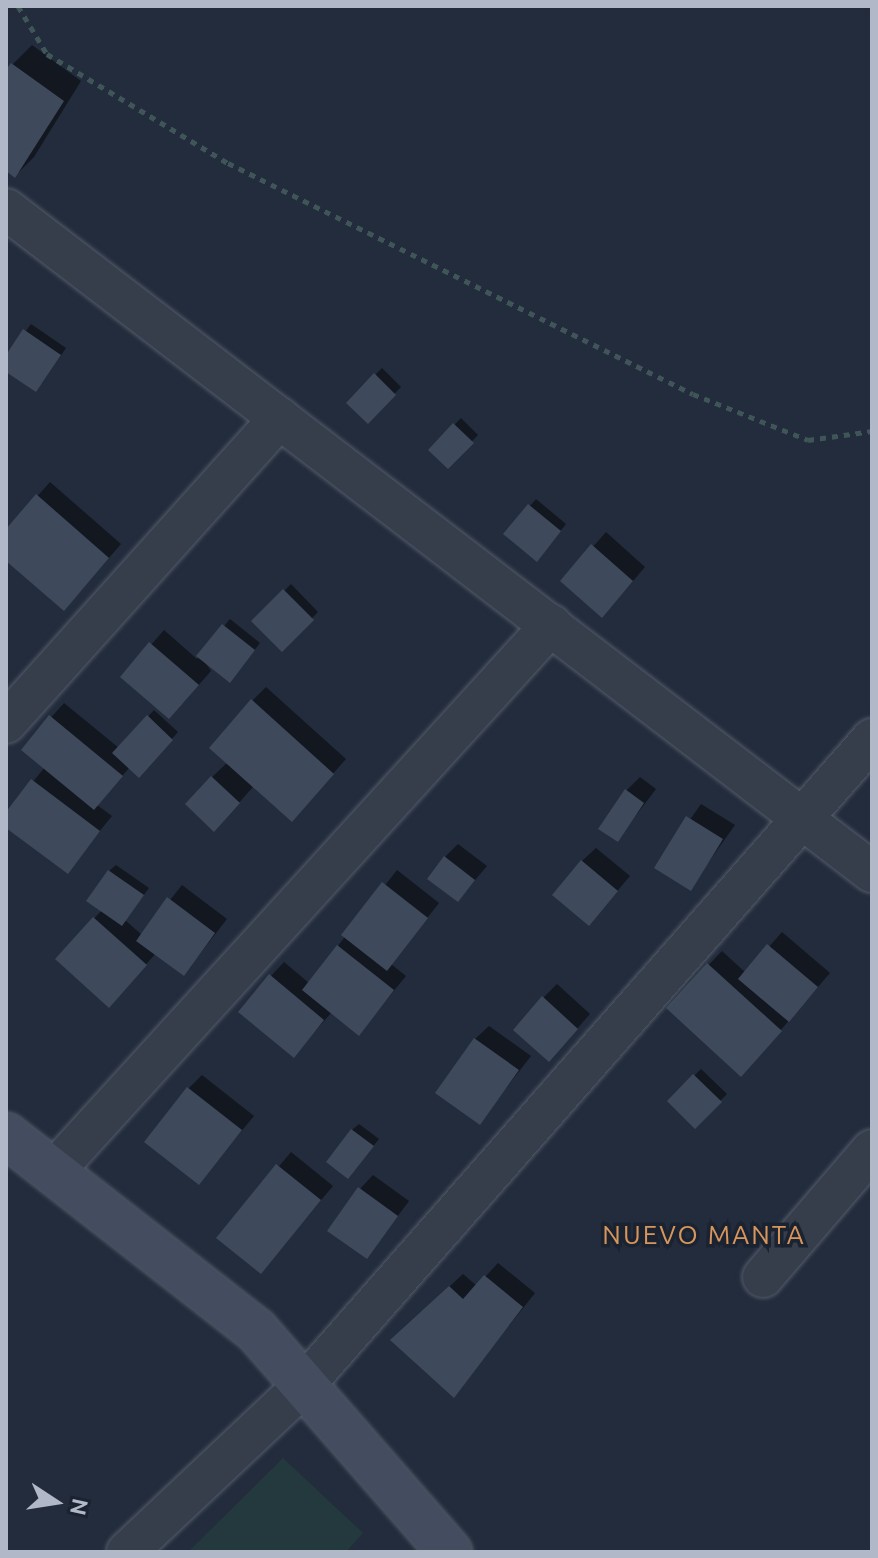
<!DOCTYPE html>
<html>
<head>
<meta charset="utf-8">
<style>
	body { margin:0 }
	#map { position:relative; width:878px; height:1558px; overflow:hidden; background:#222c3c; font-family:Ubuntu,sans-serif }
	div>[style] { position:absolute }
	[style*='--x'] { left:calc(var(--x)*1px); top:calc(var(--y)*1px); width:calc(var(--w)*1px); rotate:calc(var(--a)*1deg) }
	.green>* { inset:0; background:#24393d }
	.shadow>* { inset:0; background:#0007 }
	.building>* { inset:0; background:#3e4a5b }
	.path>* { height:5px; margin-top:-2.5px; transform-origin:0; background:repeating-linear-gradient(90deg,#3f5557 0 6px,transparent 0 12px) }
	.roads { filter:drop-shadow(0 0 2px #545c6a) drop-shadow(0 0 2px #545c6a) }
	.street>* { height:40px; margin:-20px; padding:0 20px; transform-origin:20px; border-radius:20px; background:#363e4c }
	.secondary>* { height:44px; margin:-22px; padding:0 22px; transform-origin:22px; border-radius:22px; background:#444d5f }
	span { translate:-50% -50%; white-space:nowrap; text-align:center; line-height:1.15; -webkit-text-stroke:7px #1b2331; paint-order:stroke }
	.neighbourhood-label { font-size:26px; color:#d7965d; letter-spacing:2px }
	.frame { position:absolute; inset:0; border:8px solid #b1b9c8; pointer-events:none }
	.north { position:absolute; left:16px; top:1462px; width:80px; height:80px; -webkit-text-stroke:6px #1b2331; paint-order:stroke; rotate:102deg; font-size:22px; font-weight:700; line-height:32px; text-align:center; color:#b1b9c8 }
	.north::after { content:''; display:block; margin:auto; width:28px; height:36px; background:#b1b9c8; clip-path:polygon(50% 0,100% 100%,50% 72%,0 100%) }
</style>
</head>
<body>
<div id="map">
	<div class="green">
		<i style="clip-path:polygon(283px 1458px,363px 1533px,346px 1552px,188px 1552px)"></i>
	</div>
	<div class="shadow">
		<i style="clip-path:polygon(32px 45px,81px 81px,34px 157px,15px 176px,6px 169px,6px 64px,10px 67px)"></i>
		<i style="clip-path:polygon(31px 324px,66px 348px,42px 383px,6px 369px,6px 359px)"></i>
		<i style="clip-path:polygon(382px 368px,401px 387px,368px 421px,349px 402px)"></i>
		<i style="clip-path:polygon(461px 418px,478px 435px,448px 466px,430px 450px)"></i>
		<i style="clip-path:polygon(50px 482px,121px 544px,78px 594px,6px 558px,6px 532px)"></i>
		<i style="clip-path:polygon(536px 499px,566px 524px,543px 553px,506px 534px)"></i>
		<i style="clip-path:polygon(606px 532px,645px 567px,615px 602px,563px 581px)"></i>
		<i style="clip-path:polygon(291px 584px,318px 612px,282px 649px,254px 621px)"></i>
		<i style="clip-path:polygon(230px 619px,260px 643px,236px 674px,202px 658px,211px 671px,183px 703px,123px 677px,164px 630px,197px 659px)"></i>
		<i style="clip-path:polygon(266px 687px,346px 759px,305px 805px,253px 787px,227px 816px,212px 777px,228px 762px,252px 701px)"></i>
		<i style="clip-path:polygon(64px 703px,119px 748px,154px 710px,178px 732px,145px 769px,130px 767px,97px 805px,112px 816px,67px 871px,6px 825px,6px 815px,45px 767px,23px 749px)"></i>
		<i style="clip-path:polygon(640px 777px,656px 789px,618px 839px,626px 791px)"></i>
		<i style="clip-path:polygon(701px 804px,735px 825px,690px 888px,657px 867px)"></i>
		<i style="clip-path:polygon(458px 844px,487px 866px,458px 900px,445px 857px)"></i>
		<i style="clip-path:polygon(596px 848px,630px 876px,589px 924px,582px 861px)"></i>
		<i style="clip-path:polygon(116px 865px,149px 888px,125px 920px,142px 935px,182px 885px,227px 919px,184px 974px,156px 953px,122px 992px,57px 959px,102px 910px,109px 871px)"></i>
		<i style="clip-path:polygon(397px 870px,439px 903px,391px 964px,406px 976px,359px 1033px,332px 1012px,294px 1055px,271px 976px,284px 962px,309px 983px)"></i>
		<i style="clip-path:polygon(782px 932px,830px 973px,754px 1061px,668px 1008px,722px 951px,746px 973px)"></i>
		<i style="clip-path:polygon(557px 984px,590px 1014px,562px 1046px,543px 998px)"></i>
		<i style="clip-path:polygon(489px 1026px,531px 1056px,480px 1122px,475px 1039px)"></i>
		<i style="clip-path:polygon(701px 1069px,727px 1094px,695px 1126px,669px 1101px)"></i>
		<i style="clip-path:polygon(202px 1075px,254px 1116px,198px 1183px,188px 1089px)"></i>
		<i style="clip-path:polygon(359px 1124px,379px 1139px,354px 1170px,352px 1130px)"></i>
		<i style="clip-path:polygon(291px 1152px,333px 1186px,261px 1271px,219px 1238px)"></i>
		<i style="clip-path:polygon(373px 1175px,409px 1201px,367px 1257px,360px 1189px)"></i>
		<i style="clip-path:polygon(498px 1263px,535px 1293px,454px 1395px,406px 1327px,463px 1274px,477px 1286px)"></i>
	</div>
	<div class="building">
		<i style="clip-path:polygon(11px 63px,64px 101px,15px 178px,6px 171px,6px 69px)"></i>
		<i style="clip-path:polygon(23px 329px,61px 355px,36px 392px,6px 372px,6px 355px)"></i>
		<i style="clip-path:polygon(374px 373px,396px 395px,368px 424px,346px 403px)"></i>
		<i style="clip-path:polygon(453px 423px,474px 443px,448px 469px,428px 450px)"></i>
		<i style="clip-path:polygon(36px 494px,109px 558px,64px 611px,6px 561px,6px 529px)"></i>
		<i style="clip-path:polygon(528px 504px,561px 531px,537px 562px,503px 534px)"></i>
		<i style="clip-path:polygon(591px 544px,633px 581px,602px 618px,560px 581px)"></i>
		<i style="clip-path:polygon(283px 589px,314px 620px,282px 652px,251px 621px)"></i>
		<i style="clip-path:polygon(222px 624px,255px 650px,230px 683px,196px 656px)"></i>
		<i style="clip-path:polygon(149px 642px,199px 685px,169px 719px,120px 677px)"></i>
		<i style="clip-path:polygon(251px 699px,334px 774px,292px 822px,209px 748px)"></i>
		<i style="clip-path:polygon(49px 715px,123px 776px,94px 810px,21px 750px)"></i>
		<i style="clip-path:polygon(147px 715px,173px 740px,139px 778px,112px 753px)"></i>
		<i style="clip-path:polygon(211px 776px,240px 803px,214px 832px,185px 804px)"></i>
		<i style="clip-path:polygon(31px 779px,100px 831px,68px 874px,6px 828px,6px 812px)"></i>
		<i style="clip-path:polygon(625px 789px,644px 803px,618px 842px,598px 829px)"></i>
		<i style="clip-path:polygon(686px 816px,723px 839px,691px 891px,654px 868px)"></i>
		<i style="clip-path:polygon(444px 856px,475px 880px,458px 902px,427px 879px)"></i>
		<i style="clip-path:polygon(581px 860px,618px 891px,589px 926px,552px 895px)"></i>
		<i style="clip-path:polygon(108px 870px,144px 895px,122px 926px,86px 901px)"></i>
		<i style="clip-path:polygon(382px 882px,428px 918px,387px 971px,341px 935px)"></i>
		<i style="clip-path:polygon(167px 897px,215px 933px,184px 976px,136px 941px)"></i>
		<i style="clip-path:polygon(93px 917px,147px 965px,109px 1008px,55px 959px)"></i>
		<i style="clip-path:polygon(767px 944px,818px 987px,789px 1022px,738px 979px)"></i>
		<i style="clip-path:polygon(337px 945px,394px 990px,359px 1036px,302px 990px)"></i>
		<i style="clip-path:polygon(707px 963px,782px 1031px,741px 1077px,666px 1008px)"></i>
		<i style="clip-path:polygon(269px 974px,324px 1020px,294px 1058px,238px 1012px)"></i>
		<i style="clip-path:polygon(542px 996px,578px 1029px,549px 1062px,513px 1030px)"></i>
		<i style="clip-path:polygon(474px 1038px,519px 1070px,480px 1125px,435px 1093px)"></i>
		<i style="clip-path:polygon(693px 1074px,722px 1102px,695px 1129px,667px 1101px)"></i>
		<i style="clip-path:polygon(187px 1087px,242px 1130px,199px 1185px,144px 1142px)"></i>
		<i style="clip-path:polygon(351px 1129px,374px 1146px,348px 1179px,326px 1162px)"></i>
		<i style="clip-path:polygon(276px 1164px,321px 1200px,261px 1274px,216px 1238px)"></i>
		<i style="clip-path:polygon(358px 1187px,398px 1216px,367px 1259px,327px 1231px)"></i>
		<i style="clip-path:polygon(484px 1275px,523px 1307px,454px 1398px,390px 1340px,449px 1286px,463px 1299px)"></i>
	</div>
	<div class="path">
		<i style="--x:18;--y:6;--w:56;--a:58.9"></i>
		<i style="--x:47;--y:54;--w:211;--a:31.1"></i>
		<i style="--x:228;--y:163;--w:519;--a:26.42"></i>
		<i style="--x:693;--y:394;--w:124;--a:21.8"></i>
		<i style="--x:808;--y:440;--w:65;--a:-8"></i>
	</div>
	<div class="roads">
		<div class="street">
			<i style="--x:6;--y:209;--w:1091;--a:37.44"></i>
			<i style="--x:6;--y:723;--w:410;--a:-48.1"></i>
			<i style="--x:53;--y:1172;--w:740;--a:-47.68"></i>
			<i style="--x:763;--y:1277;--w:167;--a:-49.4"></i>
			<i style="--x:127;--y:1552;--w:245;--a:-43.3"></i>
			<i style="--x:305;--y:1384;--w:859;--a:-48.68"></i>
		</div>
		<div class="secondary">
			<i style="--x:6;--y:1135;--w:317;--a:38"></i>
			<i style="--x:256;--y:1330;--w:295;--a:48.9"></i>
		</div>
	</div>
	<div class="neighbourhood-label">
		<span style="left:704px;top:1235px">NUEVO MANTA</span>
	</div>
	<div class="frame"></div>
	<div class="north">N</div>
</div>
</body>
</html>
